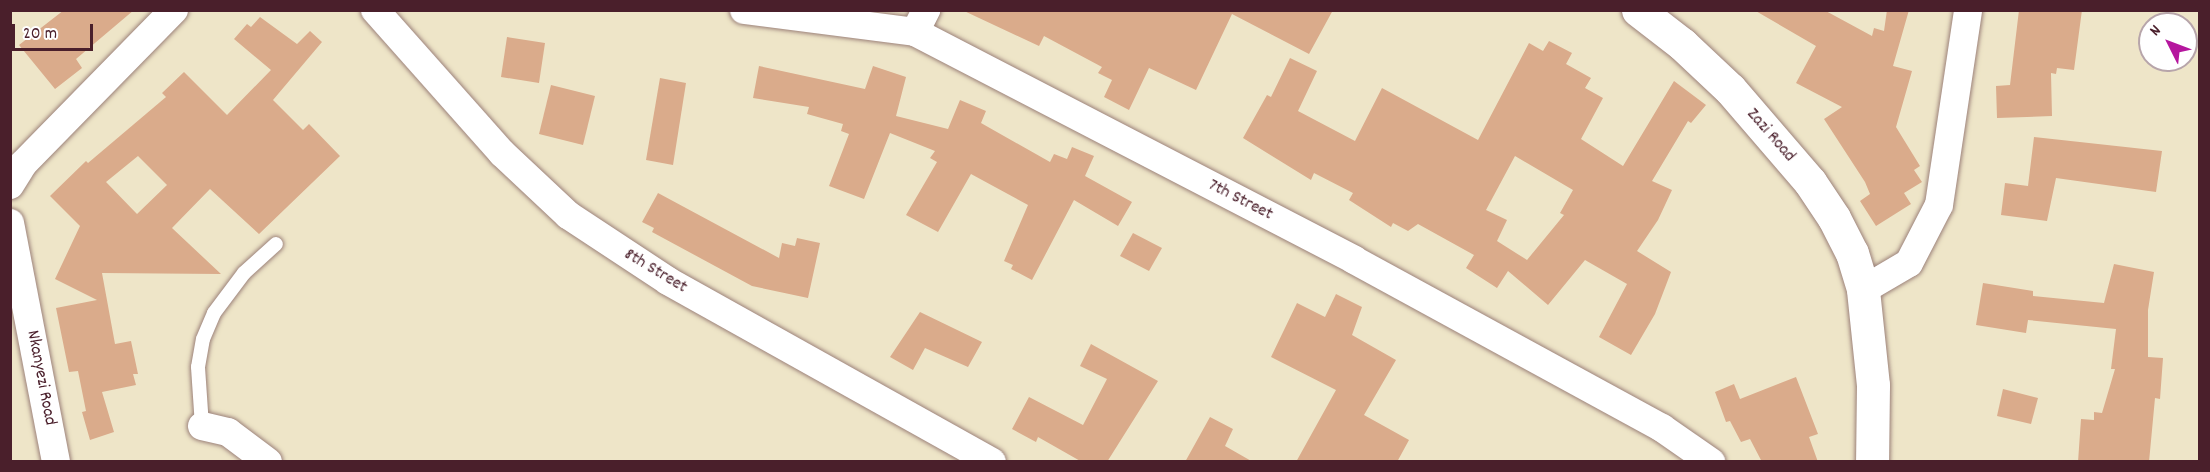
<!DOCTYPE html>
<html>
<head>
<meta charset="utf-8">
<style>
	body { margin:0 }
	#map { position:relative; width:2210px; height:472px; overflow:hidden; background:#eee5c8; font-family:Dekko,sans-serif }
	div>[style] { position:absolute }
	[style*='--x'] { left:calc(var(--x)*1px); top:calc(var(--y)*1px); width:calc(var(--w)*1px); rotate:calc(var(--a)*1deg) }
	.building>* { inset:0; background:#daab8b }
	.roads { filter:drop-shadow(0 0 2px #9c827a) drop-shadow(0 0 2px #9c827a) }
	.service>* { height:14px; margin:-7px; padding:0 7px; transform-origin:7px; border-radius:7px; background:#fff }
	.minor>* { height:28px; margin:-14px; padding:0 14px; transform-origin:14px; border-radius:14px; background:#fff }
	.tertiary>* { height:33px; margin:-16.5px; padding:0 16.5px; transform-origin:16.5px; border-radius:16.5px; background:#fff }
	span { translate:-50% -50%; white-space:nowrap; text-align:center; line-height:1.15; -webkit-text-stroke:4.5px #fff; paint-order:stroke }
	.street-label { font-size:18px; color:#4a1f2b }
	.frame { position:absolute; inset:0; border:12px solid #4a1f2b; pointer-events:none }
	.north { position:absolute; left:2138px; top:12px; width:60px; height:60px; box-sizing:border-box; background:#fff; border:2px solid #b7a5aa; border-radius:50%; rotate:312deg; font-size:16px; font-weight:700; line-height:24px; text-align:center; color:#4a1f2b }
	.north::after { content:''; display:block; margin:auto; width:21px; height:27px; background:#b5179e; clip-path:polygon(50% 0,100% 100%,50% 72%,0 100%) }
	.scale { position:absolute; left:12px; top:24px; width:81px; height:27px; box-sizing:border-box; border:3px solid #4a1f2b; border-top:0; padding-left:8px; font-size:18px; line-height:21px; white-space:nowrap; color:#4a1f2b; -webkit-text-stroke:4px #fff; paint-order:stroke }
</style>
</head>
<body>
<div id="map">
	<div class="building">
		<i style="clip-path:polygon(64px 10px,134px 10px,76px 59px,82px 68px,55px 89px,19px 45px)"></i>
		<i style="clip-path:polygon(962px 10px,1333px 10px,1309px 54px,1232px 14px,1196px 90px,1149px 68px,1129px 110px,1104px 97px,1112px 80px,1098px 73px,1102px 67px,1044px 36px,1039px 46px)"></i>
		<i style="clip-path:polygon(1754px 10px,1824px 10px,1872px 36px,1874px 28px,1884px 31px,1887px 10px,1909px 10px,1893px 66px,1912px 71px,1896px 127px,1920px 166px,1914px 170px,1922px 182px,1904px 193px,1911px 204px,1876px 226px,1860px 201px,1870px 194px,1865px 182px,1824px 119px,1842px 107px,1796px 83px,1816px 46px)"></i>
		<i style="clip-path:polygon(2019px 10px,2082px 10px,2074px 70px,2057px 68px,2056px 74px,2051px 73px,2052px 116px,1997px 118px,1996px 86px,2010px 85px)"></i>
		<i style="clip-path:polygon(evenodd,260px 17px,297px 44px,310px 31px,322px 42px,273px 100px,303px 130px,309px 124px,340px 156px,259px 234px,210px 189px,172px 228px,221px 274px,102px 273px,115px 344px,131px 341px,138px 374px,133px 374px,136px 385px,102px 392px,114px 432px,90px 440px,82px 412px,86px 411px,78px 371px,69px 372px,56px 308px,97px 300px,55px 279px,80px 226px,50px 196px,86px 161px,88px 163px,166px 97px,162px 93px,184px 72px,227px 115px,271px 70px,234px 39px,247px 24px,251px 27px,260px 17px,138px 156px,167px 185px,137px 214px,106px 182px,138px 156px)"></i>
		<i style="clip-path:polygon(507px 37px,545px 43px,539px 83px,501px 77px)"></i>
		<i style="clip-path:polygon(evenodd,1549px 41px,1572px 53px,1566px 64px,1591px 78px,1585px 88px,1603px 98px,1581px 139px,1623px 166px,1674px 81px,1706px 105px,1691px 123px,1688px 121px,1652px 181px,1672px 190px,1658px 220px,1637px 251px,1671px 272px,1655px 314px,1631px 355px,1599px 337px,1627px 284px,1585px 260px,1548px 305px,1508px 271px,1497px 288px,1466px 268px,1474px 255px,1418px 224px,1408px 231px,1393px 223px,1391px 227px,1349px 200px,1353px 193px,1314px 173px,1311px 180px,1243px 138px,1267px 95px,1271px 97px,1290px 58px,1317px 71px,1298px 111px,1355px 141px,1382px 88px,1478px 140px,1529px 43px,1543px 51px,1549px 41px,1515px 156px,1573px 190px,1560px 213px,1564px 215px,1527px 260px,1497px 241px,1507px 220px,1486px 210px,1515px 156px)"></i>
		<i style="clip-path:polygon(759px 66px,865px 89px,873px 66px,906px 77px,896px 116px,948px 129px,960px 100px,986px 111px,981px 123px,1050px 162px,1054px 154px,1067px 159px,1072px 147px,1094px 156px,1085px 176px,1132px 202px,1118px 226px,1074px 200px,1032px 280px,1011px 269px,1013px 265px,1004px 261px,1028px 205px,971px 174px,938px 232px,906px 215px,937px 162px,930px 158px,935px 151px,890px 133px,864px 199px,829px 186px,849px 134px,841px 131px,843px 124px,807px 114px,809px 107px,753px 98px)"></i>
		<i style="clip-path:polygon(660px 78px,686px 83px,673px 165px,646px 160px)"></i>
		<i style="clip-path:polygon(551px 85px,595px 96px,583px 145px,539px 134px)"></i>
		<i style="clip-path:polygon(2034px 137px,2162px 151px,2156px 192px,2056px 178px,2047px 221px,2001px 215px,2005px 183px,2028px 186px)"></i>
		<i style="clip-path:polygon(658px 193px,779px 258px,782px 243px,795px 246px,797px 238px,820px 243px,808px 298px,752px 286px,652px 232px,654px 228px,642px 222px)"></i>
		<i style="clip-path:polygon(1133px 233px,1162px 248px,1149px 271px,1120px 256px)"></i>
		<i style="clip-path:polygon(2114px 264px,2154px 272px,2148px 310px,2148px 357px,2163px 358px,2160px 399px,2155px 398px,2149px 462px,2078px 462px,2081px 419px,2094px 420px,2094px 412px,2102px 413px,2115px 369px,2111px 369px,2116px 329px,2028px 320px,2026px 333px,1976px 325px,1983px 283px,2033px 291px,2033px 296px,2104px 303px)"></i>
		<i style="clip-path:polygon(1336px 294px,1362px 307px,1352px 335px,1396px 360px,1364px 415px,1409px 440px,1397px 462px,1296px 462px,1336px 390px,1271px 357px,1297px 303px,1325px 317px)"></i>
		<i style="clip-path:polygon(920px 312px,982px 342px,968px 367px,925px 348px,913px 370px,890px 357px)"></i>
		<i style="clip-path:polygon(1091px 344px,1158px 381px,1107px 462px,1082px 462px,1038px 437px,1036px 442px,1012px 429px,1029px 397px,1083px 425px,1107px 379px,1080px 366px)"></i>
		<i style="clip-path:polygon(1796px 377px,1818px 434px,1809px 437px,1818px 462px,1762px 462px,1750px 439px,1741px 442px,1730px 421px,1726px 422px,1715px 392px,1734px 384px,1740px 399px)"></i>
		<i style="clip-path:polygon(2003px 389px,2038px 398px,2031px 424px,1997px 416px)"></i>
		<i style="clip-path:polygon(1210px 417px,1233px 429px,1225px 446px,1253px 462px,1185px 462px)"></i>
	</div>
	<div class="roads">
		<div class="service">
			<i style="--x:202;--y:426;--w:59;--a:-93.9"></i>
			<i style="--x:198;--y:367;--w:28;--a:-80"></i>
			<i style="--x:203;--y:339;--w:28;--a:-67"></i>
			<i style="--x:214;--y:313;--w:50;--a:-53.1"></i>
			<i style="--x:244;--y:273;--w:43;--a:-42.2"></i>
		</div>
		<div class="minor">
			<i style="--x:375;--y:10;--w:191;--a:48.4"></i>
			<i style="--x:502;--y:153;--w:91;--a:43.2"></i>
			<i style="--x:568;--y:215;--w:120;--a:33.4"></i>
			<i style="--x:668;--y:281;--w:371;--a:29.2"></i>
			<i style="--x:744;--y:10;--w:172;--a:7.3"></i>
			<i style="--x:915;--y:32;--w:495;--a:27.4"></i>
			<i style="--x:1354;--y:260;--w:351;--a:28.6"></i>
			<i style="--x:1662;--y:428;--w:60;--a:34.8"></i>
			<i style="--x:915;--y:32;--w:25;--a:-63"></i>
			<i style="--x:10;--y:185;--w:25;--a:-58"></i>
			<i style="--x:23;--y:164;--w:216;--a:-45.6"></i>
			<i style="--x:10;--y:223;--w:243;--a:79.1"></i>
			<i style="--x:1863;--y:290;--w:53;--a:-30.4"></i>
			<i style="--x:1909;--y:263;--w:65;--a:-62.7"></i>
			<i style="--x:1939;--y:205;--w:197;--a:-81.5"></i>
			<i style="--x:202;--y:426;--w:27;--a:13"></i>
			<i style="--x:228;--y:432;--w:50;--a:36.9"></i>
		</div>
		<div class="tertiary">
			<i style="--x:1638;--y:10;--w:56;--a:37.7"></i>
			<i style="--x:1682;--y:44;--w:66;--a:43.2"></i>
			<i style="--x:1730;--y:89;--w:123;--a:49.3"></i>
			<i style="--x:1810;--y:182;--w:43;--a:56.3"></i>
			<i style="--x:1834;--y:218;--w:39;--a:63"></i>
			<i style="--x:1852;--y:253;--w:39;--a:73"></i>
			<i style="--x:1863;--y:290;--w:96;--a:84"></i>
			<i style="--x:1873;--y:385;--w:77;--a:90.7"></i>
		</div>
	</div>
	<div class="street-label">
		<span style="left:1770px;top:136px;rotate:49deg">Zazi Road</span>
		<span style="left:1240px;top:201px;rotate:27deg">7th Street</span>
		<span style="left:655px;top:272px;rotate:31deg">8th Street</span>
		<span style="left:40px;top:378px;rotate:79deg">Nkanyezi Road</span>
	</div>
	<div class="frame"></div>
	<div class="north">N</div>
	<div class="scale">20 m</div>
</div>
</body>
</html>
